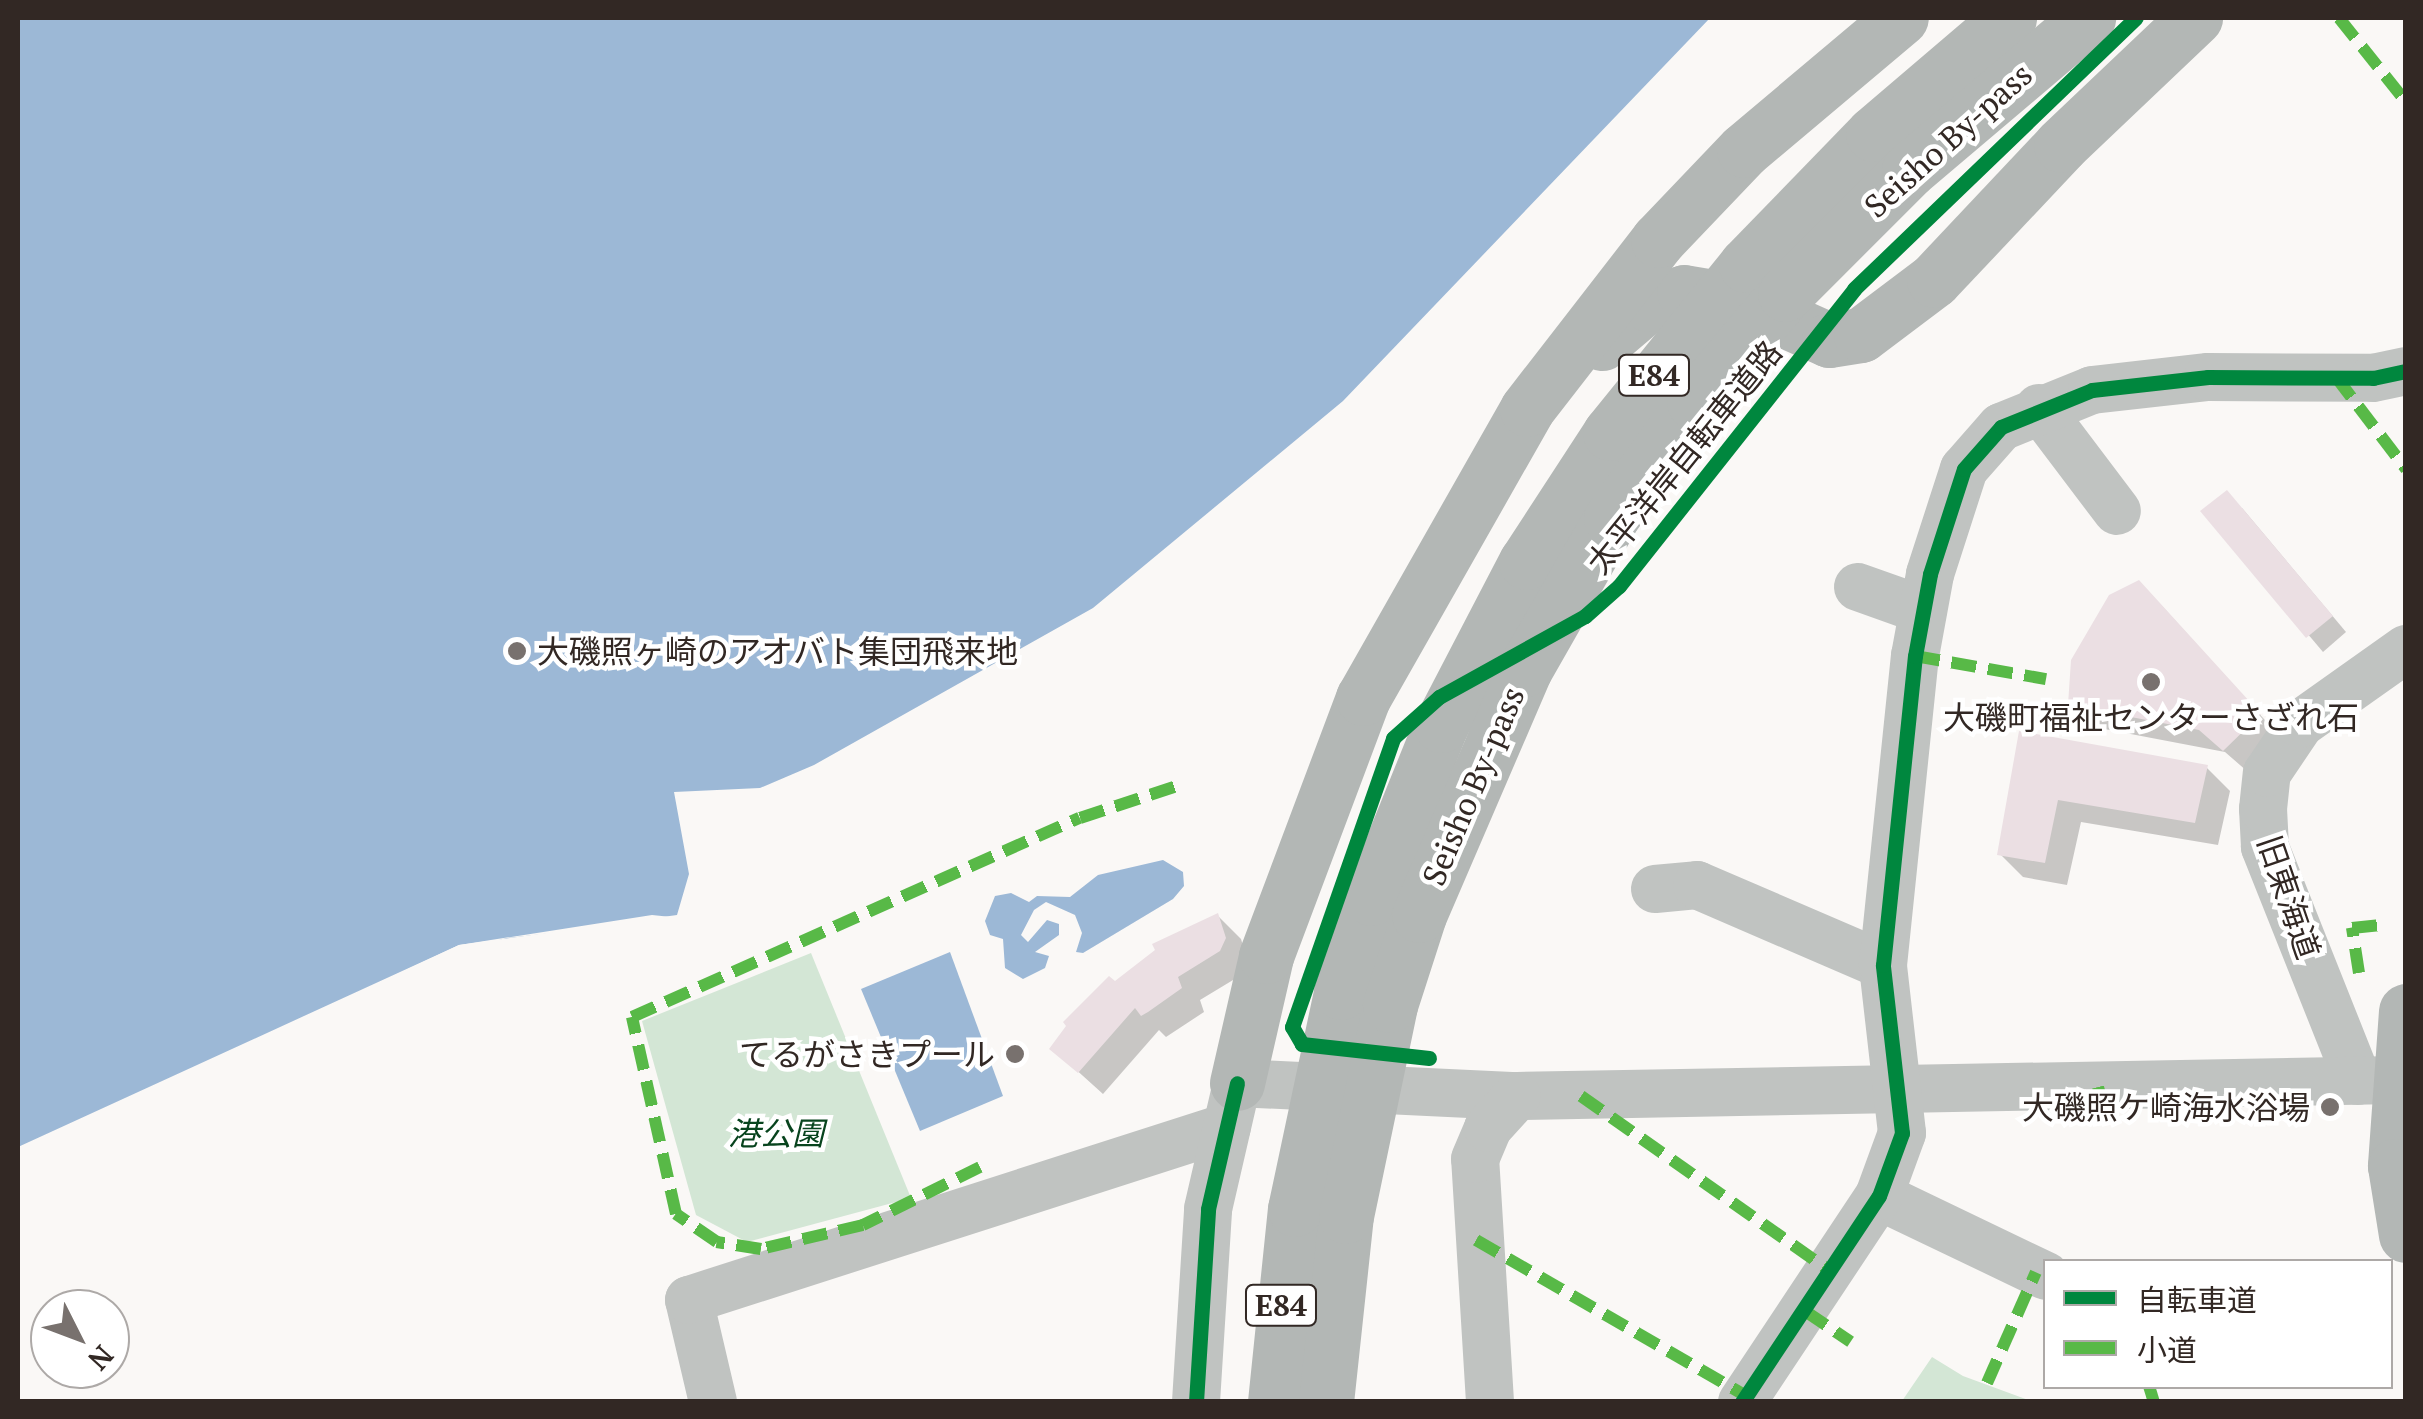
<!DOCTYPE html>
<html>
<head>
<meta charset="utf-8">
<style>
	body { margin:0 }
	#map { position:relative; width:2423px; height:1419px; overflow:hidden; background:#faf8f6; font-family:"PT Serif","Noto Sans JP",serif }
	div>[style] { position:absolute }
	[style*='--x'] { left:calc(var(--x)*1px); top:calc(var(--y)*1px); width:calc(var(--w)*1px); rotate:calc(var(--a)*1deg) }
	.green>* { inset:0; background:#d3e6d5 }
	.water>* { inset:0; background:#9cb8d6 }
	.pier>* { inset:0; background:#faf8f6 }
	.shadow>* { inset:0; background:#0003 }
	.building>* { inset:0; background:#ebdfe3 }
	.minor>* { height:48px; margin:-24px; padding:0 24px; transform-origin:24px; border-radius:24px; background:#c0c3c1 }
	.highway>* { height:55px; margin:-27.5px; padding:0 27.5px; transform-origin:27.5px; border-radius:27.5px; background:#b3b7b5 }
	.highway-bridge>* { height:55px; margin:-27.5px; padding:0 27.5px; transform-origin:27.5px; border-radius:27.5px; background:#b3b7b5 }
	.quiet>* { height:12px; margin-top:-6px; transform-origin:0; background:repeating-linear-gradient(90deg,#58b947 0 25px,transparent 0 37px) }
	.cycleway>* { height:15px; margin:-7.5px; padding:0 7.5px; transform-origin:7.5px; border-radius:7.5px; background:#00873e }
	.dots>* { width:28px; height:28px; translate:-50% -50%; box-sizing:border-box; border:5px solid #fff; border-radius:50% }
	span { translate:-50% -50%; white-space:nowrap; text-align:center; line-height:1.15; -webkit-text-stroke:9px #fff; paint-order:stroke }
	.shield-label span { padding:2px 8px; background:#fff; border:2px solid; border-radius:8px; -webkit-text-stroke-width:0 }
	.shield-label { font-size:30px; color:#322824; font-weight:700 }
	.street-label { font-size:32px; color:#322824 }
	.poi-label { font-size:32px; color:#322824 }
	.left { translate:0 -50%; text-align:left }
	.right { translate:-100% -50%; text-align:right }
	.park-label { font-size:32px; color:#08441e; font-style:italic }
	.frame { position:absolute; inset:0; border:20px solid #322824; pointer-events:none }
	.legend { position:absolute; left:2043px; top:1259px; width:350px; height:130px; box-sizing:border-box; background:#fff; border:2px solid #ada9a7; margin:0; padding:12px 18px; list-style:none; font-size:30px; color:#322824 }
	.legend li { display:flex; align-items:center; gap:20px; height:50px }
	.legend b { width:50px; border:2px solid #ada9a7 }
	.north { position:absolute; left:30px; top:1289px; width:100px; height:100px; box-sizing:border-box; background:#fff; border:2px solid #ada9a7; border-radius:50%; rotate:132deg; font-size:28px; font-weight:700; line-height:40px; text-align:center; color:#322824 }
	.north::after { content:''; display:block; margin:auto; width:35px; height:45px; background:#78716e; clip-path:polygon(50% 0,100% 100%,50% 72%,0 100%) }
</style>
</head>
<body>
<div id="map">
	<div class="green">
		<i style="clip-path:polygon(811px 953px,911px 1198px,747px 1242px,696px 1215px,642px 1021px)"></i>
		<i style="clip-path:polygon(1932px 1357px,1963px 1376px,2031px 1401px,1902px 1401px)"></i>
	</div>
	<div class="water">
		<i style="clip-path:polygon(18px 18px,1710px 18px,1343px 401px,1093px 608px,814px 765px,760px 788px,674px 792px,689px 874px,677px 915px,459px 945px,18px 1147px)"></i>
		<i style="clip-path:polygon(1163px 860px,1183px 872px,1184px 886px,1173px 899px,1083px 953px,1076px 952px,1082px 933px,1075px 915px,1046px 902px,1034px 910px,1021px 935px,1028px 942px,1047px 920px,1059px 924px,1059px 935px,1035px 952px,1049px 956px,1045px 968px,1023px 979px,1005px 968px,1003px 939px,990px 935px,985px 921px,995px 896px,1011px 893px,1029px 902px,1037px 896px,1070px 897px,1098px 875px)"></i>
		<i style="clip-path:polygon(950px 952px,1003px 1096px,920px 1131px,861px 989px)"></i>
	</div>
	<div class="pier">
		<i style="clip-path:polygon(652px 915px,681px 918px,507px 938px,460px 950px,18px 1152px,459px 945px)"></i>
	</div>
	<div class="shadow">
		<i style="clip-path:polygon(2242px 508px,2346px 632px,2323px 652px,2204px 511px)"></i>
		<i style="clip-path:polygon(2162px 606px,2282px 739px,2248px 772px,2225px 752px,2094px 727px,2070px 704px)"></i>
		<i style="clip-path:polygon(2021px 734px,2207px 768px,2230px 791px,2218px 845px,2081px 822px,2067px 885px,2023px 877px,2000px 854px)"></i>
		<i style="clip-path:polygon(1218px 916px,1241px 939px,1248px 962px,1243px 974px,1200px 1000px,1204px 1012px,1166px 1037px,1159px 1030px,1103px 1094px,1052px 1048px,1115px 985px)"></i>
	</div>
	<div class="building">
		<i style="clip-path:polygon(2227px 490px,2333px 616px,2306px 638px,2200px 511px)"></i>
		<i style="clip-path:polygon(2139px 580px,2261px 714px,2223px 751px,2199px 730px,2068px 705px,2071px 660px,2109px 595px)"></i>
		<i style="clip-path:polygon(2019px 731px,2208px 765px,2195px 823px,2058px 800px,2045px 863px,1997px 855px)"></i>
		<i style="clip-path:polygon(1218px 913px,1226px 938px,1220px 951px,1178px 977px,1182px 988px,1148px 1012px,1141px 1016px,1135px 1008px,1078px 1073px,1049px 1049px,1066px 1026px,1063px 1022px,1109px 976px,1115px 981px,1155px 950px,1152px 944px)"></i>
	</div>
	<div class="minor">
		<i style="--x:2039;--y:408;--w:129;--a:52.9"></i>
		<i style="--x:1858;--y:587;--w:69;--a:19.5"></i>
		<i style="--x:1655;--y:889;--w:42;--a:-5.4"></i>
		<i style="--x:1697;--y:885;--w:202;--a:23.3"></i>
		<i style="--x:2358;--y:1081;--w:252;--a:-111.7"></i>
		<i style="--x:2265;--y:847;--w:38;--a:-93"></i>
		<i style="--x:2263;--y:809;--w:36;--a:-84"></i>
		<i style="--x:2267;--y:773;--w:59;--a:-56"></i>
		<i style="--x:2300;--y:724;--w:130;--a:-35.3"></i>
		<i style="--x:1879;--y:1196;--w:185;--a:25.6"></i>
		<i style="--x:713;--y:1402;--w:105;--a:-103.2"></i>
		<i style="--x:689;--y:1300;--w:565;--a:-17.83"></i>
		<i style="--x:1196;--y:1402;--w:193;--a:-86.4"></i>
		<i style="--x:1208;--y:1209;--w:129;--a:-77"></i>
		<i style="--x:1237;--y:1083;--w:280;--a:2.7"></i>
		<i style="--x:1517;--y:1096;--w:880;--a:-1.04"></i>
		<i style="--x:1490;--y:1402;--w:243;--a:-93.5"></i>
		<i style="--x:1475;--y:1159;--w:34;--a:-67"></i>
		<i style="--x:1488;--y:1128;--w:43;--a:-47.8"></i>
		<i style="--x:1742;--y:1402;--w:247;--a:-56.4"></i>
		<i style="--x:1879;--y:1196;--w:67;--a:-69.9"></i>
		<i style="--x:1902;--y:1133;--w:169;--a:-96.5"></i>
		<i style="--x:1883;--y:965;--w:311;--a:-84.1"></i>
		<i style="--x:1915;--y:656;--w:83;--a:-79.6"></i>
		<i style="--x:1930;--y:574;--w:110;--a:-72.1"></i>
		<i style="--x:1964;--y:469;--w:56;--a:-48.6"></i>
		<i style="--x:2001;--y:427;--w:98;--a:-22.1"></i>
		<i style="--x:2092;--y:390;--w:117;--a:-6.4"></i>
		<i style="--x:2208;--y:377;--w:165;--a:0.3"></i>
		<i style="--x:2373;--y:378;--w:34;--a:-12"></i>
	</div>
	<div class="highway">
		<i style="--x:1602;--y:343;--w:60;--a:-40.3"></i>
		<i style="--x:1648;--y:304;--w:38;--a:-18"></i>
		<i style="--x:1684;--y:292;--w:61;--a:9.5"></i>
		<i style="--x:1744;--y:302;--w:93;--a:24.1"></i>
		<i style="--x:1829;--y:340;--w:32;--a:-9"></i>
		<i style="--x:1861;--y:335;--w:91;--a:-37"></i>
		<i style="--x:1934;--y:280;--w:185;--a:-46.7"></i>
		<i style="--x:2061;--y:145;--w:185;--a:-43.5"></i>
		<i style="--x:2406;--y:1011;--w:155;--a:94.1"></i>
		<i style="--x:2395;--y:1166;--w:70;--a:80.9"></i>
		<i style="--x:1237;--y:1083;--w:130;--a:-77.1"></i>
		<i style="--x:1266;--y:956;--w:276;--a:-69.4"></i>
		<i style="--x:1363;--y:698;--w:332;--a:-60.4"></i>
		<i style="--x:1527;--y:409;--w:214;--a:-52.2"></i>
		<i style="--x:1658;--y:240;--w:124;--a:-46.3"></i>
		<i style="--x:1744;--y:150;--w:205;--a:-40.1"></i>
		<i style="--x:1275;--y:1402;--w:194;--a:-84.1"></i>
		<i style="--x:1326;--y:1402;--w:187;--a:-83.9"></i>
	</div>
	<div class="highway-bridge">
		<i style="--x:1295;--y:1209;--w:222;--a:-78"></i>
		<i style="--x:1341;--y:992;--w:99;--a:-72.3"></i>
		<i style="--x:1371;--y:898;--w:187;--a:-68"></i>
		<i style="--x:1441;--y:725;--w:184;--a:-62.5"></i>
		<i style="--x:1526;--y:562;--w:154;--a:-56.9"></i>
		<i style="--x:1610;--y:433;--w:216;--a:-51"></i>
		<i style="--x:1746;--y:265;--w:182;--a:-45.9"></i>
		<i style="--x:1873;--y:134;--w:179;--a:-40.5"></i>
		<i style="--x:1346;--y:1216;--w:216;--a:-78.2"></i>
		<i style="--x:1390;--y:1005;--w:95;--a:-72.1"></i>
		<i style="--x:1419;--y:915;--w:268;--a:-66.7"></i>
		<i style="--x:1525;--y:669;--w:174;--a:-60.3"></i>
		<i style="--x:1611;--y:518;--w:143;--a:-54.4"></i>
		<i style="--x:1694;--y:402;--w:141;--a:-49.9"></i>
		<i style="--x:1785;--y:294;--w:175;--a:-45"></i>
		<i style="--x:1909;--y:170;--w:235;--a:-40.3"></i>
	</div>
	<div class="quiet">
		<i style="--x:2339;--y:18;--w:107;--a:51.4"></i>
		<i style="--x:2336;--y:377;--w:116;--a:52.7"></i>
		<i style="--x:1915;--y:656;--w:133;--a:10"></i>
		<i style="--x:2359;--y:973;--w:46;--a:-98.8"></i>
		<i style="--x:2352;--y:928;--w:29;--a:-6"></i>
		<i style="--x:2098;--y:1087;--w:34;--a:75"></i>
		<i style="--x:1581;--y:1096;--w:304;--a:35.1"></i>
		<i style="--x:980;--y:1167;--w:131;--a:153.6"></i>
		<i style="--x:863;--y:1225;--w:105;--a:166.8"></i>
		<i style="--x:761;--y:1249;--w:45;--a:-171"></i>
		<i style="--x:717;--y:1242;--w:50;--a:-145.7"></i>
		<i style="--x:676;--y:1214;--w:202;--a:-102.6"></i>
		<i style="--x:632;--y:1017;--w:490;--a:-24"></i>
		<i style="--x:1080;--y:818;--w:102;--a:-18.3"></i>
		<i style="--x:1476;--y:1240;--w:310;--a:30"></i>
		<i style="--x:1805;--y:1311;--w:55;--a:34"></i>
		<i style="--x:1987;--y:1383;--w:121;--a:-66.2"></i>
		<i style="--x:2149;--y:1386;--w:17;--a:73"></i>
	</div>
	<div class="cycleway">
		<i style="--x:1429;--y:1058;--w:128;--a:-173.7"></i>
		<i style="--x:1302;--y:1044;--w:20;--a:-120"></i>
		<i style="--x:1292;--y:1027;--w:306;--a:-70.7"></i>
		<i style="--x:1393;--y:738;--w:62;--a:-41.7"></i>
		<i style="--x:1439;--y:697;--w:167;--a:-29"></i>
		<i style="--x:1585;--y:616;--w:45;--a:-41.4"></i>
		<i style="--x:1619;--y:586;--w:379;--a:-51.6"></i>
		<i style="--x:1854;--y:289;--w:391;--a:-43.9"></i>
		<i style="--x:1196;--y:1402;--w:193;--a:-86.4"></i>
		<i style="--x:1208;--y:1209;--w:129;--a:-77"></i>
		<i style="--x:1742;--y:1402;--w:247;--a:-56.4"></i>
		<i style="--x:1879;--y:1196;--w:67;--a:-69.9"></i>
		<i style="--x:1902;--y:1133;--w:169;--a:-96.5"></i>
		<i style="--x:1883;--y:965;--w:311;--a:-84.1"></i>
		<i style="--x:1915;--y:656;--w:83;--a:-79.6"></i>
		<i style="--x:1930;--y:574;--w:110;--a:-72.1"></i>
		<i style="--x:1964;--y:469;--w:56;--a:-48.6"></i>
		<i style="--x:2001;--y:427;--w:98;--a:-22.1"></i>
		<i style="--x:2092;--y:390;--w:117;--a:-6.4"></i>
		<i style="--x:2208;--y:377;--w:165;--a:0.3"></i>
		<i style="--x:2373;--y:378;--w:34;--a:-12"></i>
	</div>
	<div class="dots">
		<i style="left:517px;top:651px;background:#78716e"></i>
		<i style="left:2151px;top:682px;background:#78716e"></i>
		<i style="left:1015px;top:1054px;background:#78716e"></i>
		<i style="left:2330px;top:1107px;background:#78716e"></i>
	</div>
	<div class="shield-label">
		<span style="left:1654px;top:375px">E84</span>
		<span style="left:1281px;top:1305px">E84</span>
	</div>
	<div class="street-label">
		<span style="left:1948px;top:140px;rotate:-42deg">Seisho By-pass</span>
		<span style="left:1684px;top:457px;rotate:-51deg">太平洋岸自転車道路</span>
		<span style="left:1473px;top:786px;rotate:-67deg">Seisho By-pass</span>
		<span style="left:2289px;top:897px;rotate:71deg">旧東海道</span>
	</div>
	<div class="poi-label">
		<span class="left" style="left:537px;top:651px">大磯照ヶ崎のアオバト集団飛来地</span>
		<span style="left:2151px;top:717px">大磯町福祉センターさざれ石</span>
		<span class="right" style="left:995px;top:1054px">てるがさきプール</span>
		<span class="right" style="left:2310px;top:1107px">大磯照ケ崎海水浴場</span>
	</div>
	<div class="park-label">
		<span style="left:776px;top:1133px">港公園</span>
	</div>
	<div class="frame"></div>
	<ul class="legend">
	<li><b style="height:12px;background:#00873e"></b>自転車道</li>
	<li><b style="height:12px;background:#58b947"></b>小道</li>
	</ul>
	<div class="north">N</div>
</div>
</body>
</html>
